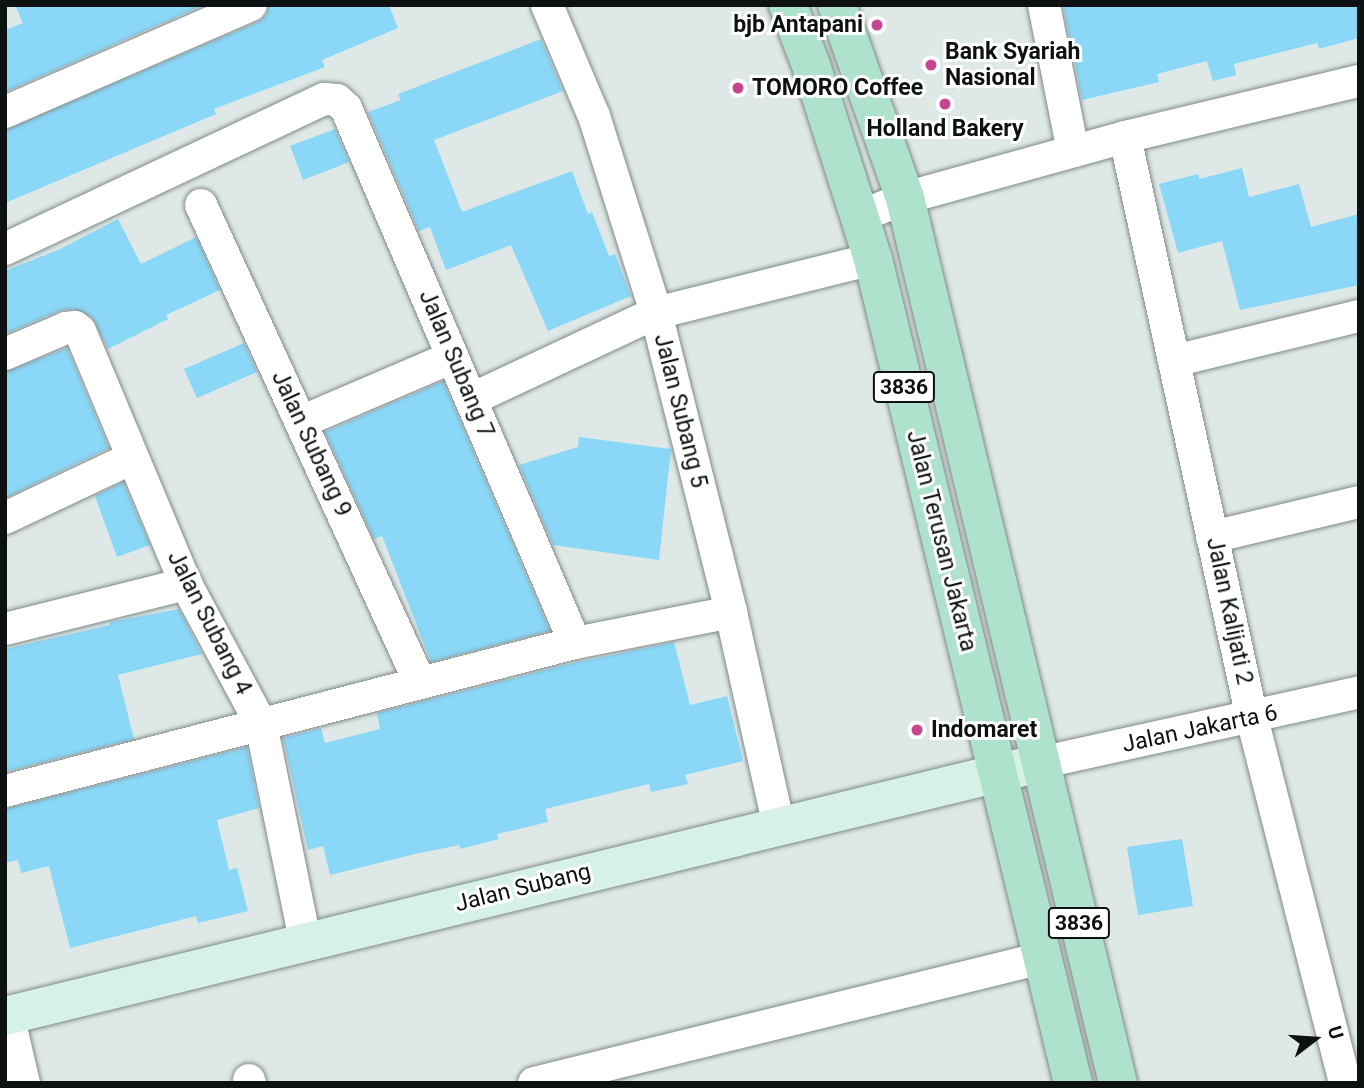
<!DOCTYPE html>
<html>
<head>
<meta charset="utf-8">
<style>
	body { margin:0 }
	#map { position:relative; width:1364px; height:1088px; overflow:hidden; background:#dee8e7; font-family:Roboto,sans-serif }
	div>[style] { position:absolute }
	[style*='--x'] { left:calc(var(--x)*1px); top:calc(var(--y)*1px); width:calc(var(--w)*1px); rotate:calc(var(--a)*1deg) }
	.building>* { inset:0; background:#8ad7f7 }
	.roads { filter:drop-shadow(0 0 2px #808989) drop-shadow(0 0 2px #808989) }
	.street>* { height:32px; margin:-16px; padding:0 16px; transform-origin:16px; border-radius:16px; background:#fff }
	.secondary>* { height:38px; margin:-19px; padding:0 19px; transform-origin:19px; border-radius:19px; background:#d6f1e6 }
	.primary>* { height:38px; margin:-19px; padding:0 19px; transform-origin:19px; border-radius:19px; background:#aee2cd }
	.dots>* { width:19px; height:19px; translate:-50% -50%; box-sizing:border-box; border:4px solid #fff; border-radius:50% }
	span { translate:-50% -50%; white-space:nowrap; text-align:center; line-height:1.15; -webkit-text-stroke:6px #fff; paint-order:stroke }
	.shield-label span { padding:2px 5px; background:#fff; border:2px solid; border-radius:5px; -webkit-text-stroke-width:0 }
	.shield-label { font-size:21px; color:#0d1111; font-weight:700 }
	.poi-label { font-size:23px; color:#0d1111; font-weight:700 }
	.right { translate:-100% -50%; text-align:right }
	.left { translate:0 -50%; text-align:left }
	.street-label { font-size:23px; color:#0d1111 }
	.frame { position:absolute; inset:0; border:7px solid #0d1111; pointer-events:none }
	.north { position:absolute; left:1280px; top:1004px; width:70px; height:70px; -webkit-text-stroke:5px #fff; paint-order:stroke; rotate:73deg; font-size:19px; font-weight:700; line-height:28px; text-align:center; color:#0d1111 }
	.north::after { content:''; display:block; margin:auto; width:24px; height:32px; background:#0d1111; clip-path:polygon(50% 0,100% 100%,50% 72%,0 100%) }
</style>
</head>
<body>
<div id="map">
	<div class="building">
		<i style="clip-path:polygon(15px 5px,204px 5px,5px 92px,5px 30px,23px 23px)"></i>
		<i style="clip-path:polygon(269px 5px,389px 5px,398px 28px,322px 60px,325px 67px,214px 109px,216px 114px,5px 203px,5px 130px,258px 22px,266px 15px)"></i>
		<i style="clip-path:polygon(1063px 5px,1359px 5px,1359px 38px,1319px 49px,1317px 43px,1234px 64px,1236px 75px,1213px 81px,1207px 61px,1157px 74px,1159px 82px,1082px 100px)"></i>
		<i style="clip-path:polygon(541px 39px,563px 91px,434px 140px,462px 212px,572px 171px,588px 214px,592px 212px,609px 256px,615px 254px,631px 296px,548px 331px,511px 245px,446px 270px,430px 227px,419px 231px,368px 112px,401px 100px,398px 94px)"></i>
		<i style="clip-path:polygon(335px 129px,349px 162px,303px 180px,290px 146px)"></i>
		<i style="clip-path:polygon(1242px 168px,1249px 197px,1299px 184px,1311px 227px,1359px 214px,1359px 285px,1240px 310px,1222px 241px,1178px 253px,1159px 184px,1198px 174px,1199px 179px)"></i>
		<i style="clip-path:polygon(118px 219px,141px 264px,196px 237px,220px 290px,166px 315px,168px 319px,108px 349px,92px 317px,74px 309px,59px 311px,5px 334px,5px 271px,60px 249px)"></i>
		<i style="clip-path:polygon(244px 343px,257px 372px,197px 398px,184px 369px)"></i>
		<i style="clip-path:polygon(67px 348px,109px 448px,5px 498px,5px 372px)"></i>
		<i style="clip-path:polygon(443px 381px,550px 631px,431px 662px,382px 536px,374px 539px,325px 432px)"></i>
		<i style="clip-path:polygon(579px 437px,671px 449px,659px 560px,553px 545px,519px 465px,578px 447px)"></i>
		<i style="clip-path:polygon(123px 482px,150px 545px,117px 557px,95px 496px)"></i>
		<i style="clip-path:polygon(179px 609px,202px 654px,118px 675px,134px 739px,5px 772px,5px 649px,110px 625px,110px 622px)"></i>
		<i style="clip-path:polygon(674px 642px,690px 705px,727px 696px,743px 761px,685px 775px,688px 784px,651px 792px,649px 784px,545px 809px,548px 822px,497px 834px,499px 839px,460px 849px,459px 845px,415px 854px,330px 875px,323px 846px,308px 850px,283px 738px,321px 728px,325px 743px,380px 729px,377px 713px,568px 664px)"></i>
		<i style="clip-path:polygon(247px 747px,259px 808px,217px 820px,229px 870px,237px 868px,248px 911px,198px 923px,196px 916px,70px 948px,49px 866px,21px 873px,18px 860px,5px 863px,5px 809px)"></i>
		<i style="clip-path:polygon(1182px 839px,1193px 906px,1138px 915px,1127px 847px)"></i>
	</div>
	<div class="roads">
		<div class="street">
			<i style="--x:547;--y:5;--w:121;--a:67.1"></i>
			<i style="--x:594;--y:116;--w:207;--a:72.5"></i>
			<i style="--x:656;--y:313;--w:308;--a:75.9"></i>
			<i style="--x:731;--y:612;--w:220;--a:77.4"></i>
			<i style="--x:1044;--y:5;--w:149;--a:78.8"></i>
			<i style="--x:5;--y:112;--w:268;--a:-23.5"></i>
			<i style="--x:1125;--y:137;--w:595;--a:77.67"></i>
			<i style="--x:1252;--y:718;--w:377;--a:75.7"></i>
			<i style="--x:201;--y:205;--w:526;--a:65.38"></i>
			<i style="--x:861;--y:216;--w:48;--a:-22.2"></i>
			<i style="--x:905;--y:198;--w:228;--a:-15.5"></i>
			<i style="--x:1125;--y:137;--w:241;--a:-13.5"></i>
			<i style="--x:5;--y:249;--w:353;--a:-25.2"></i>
			<i style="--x:324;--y:99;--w:13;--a:4"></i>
			<i style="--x:337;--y:100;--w:12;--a:42"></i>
			<i style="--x:346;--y:108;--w:582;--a:66.83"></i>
			<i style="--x:5;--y:354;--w:66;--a:-23.1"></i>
			<i style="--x:66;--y:328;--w:9;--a:-6"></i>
			<i style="--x:75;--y:327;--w:6;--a:39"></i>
			<i style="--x:80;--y:331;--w:274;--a:67.3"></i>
			<i style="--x:186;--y:584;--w:159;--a:61.8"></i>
			<i style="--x:261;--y:724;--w:221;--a:78.5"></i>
			<i style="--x:1174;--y:361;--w:190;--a:-13.7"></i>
			<i style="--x:472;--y:399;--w:203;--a:-25.1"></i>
			<i style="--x:656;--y:313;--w:224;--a:-14"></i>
			<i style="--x:301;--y:422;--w:165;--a:-23.2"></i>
			<i style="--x:5;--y:518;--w:140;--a:-25.3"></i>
			<i style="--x:1212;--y:537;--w:151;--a:-13.4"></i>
			<i style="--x:5;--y:629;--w:187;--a:-14"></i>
			<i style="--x:1040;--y:763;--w:327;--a:-12.5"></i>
			<i style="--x:5;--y:791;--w:589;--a:-14.56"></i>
			<i style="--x:575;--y:643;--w:159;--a:-11.2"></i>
			<i style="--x:8;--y:1015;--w:70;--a:76.8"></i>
			<i style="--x:249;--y:1080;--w:3;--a:72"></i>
			<i style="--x:534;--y:1083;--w:523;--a:-13.82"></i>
		</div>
		<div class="secondary">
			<i style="--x:5;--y:1016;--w:1065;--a:-13.74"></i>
		</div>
		<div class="primary">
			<i style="--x:788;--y:5;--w:67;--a:69.1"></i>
			<i style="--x:812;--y:68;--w:201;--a:72.3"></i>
			<i style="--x:873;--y:259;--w:848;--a:76.36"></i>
			<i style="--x:837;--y:5;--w:205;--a:70.6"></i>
			<i style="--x:905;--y:198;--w:910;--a:76.47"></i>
		</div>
	</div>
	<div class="dots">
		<i style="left:877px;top:25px;background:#c5458f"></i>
		<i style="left:931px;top:65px;background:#c5458f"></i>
		<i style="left:738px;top:88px;background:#c5458f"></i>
		<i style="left:945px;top:104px;background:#c5458f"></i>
		<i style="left:917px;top:730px;background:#c5458f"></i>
	</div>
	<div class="shield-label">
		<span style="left:904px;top:387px">3836</span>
		<span style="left:1079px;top:923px">3836</span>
	</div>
	<div class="poi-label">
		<span class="right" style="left:863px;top:25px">bjb Antapani</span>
		<span class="left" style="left:945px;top:65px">Bank Syariah<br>Nasional</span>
		<span class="left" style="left:752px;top:88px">TOMORO Coffee</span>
		<span style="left:945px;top:129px">Holland Bakery</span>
		<span class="left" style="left:931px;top:730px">Indomaret</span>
	</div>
	<div class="street-label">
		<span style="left:456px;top:364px;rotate:67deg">Jalan Subang 7</span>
		<span style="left:680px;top:411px;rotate:76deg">Jalan Subang 5</span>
		<span style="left:311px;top:444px;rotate:65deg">Jalan Subang 9</span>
		<span style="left:941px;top:541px;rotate:76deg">Jalan Terusan Jakarta</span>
		<span style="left:1229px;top:611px;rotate:78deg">Jalan Kalijati 2</span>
		<span style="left:209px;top:623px;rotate:63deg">Jalan Subang 4</span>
		<span style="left:1200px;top:729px;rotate:-12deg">Jalan Jakarta 6</span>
		<span style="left:523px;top:888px;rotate:-14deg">Jalan Subang</span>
	</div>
	<div class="frame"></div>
	<div class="north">U</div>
</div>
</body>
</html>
